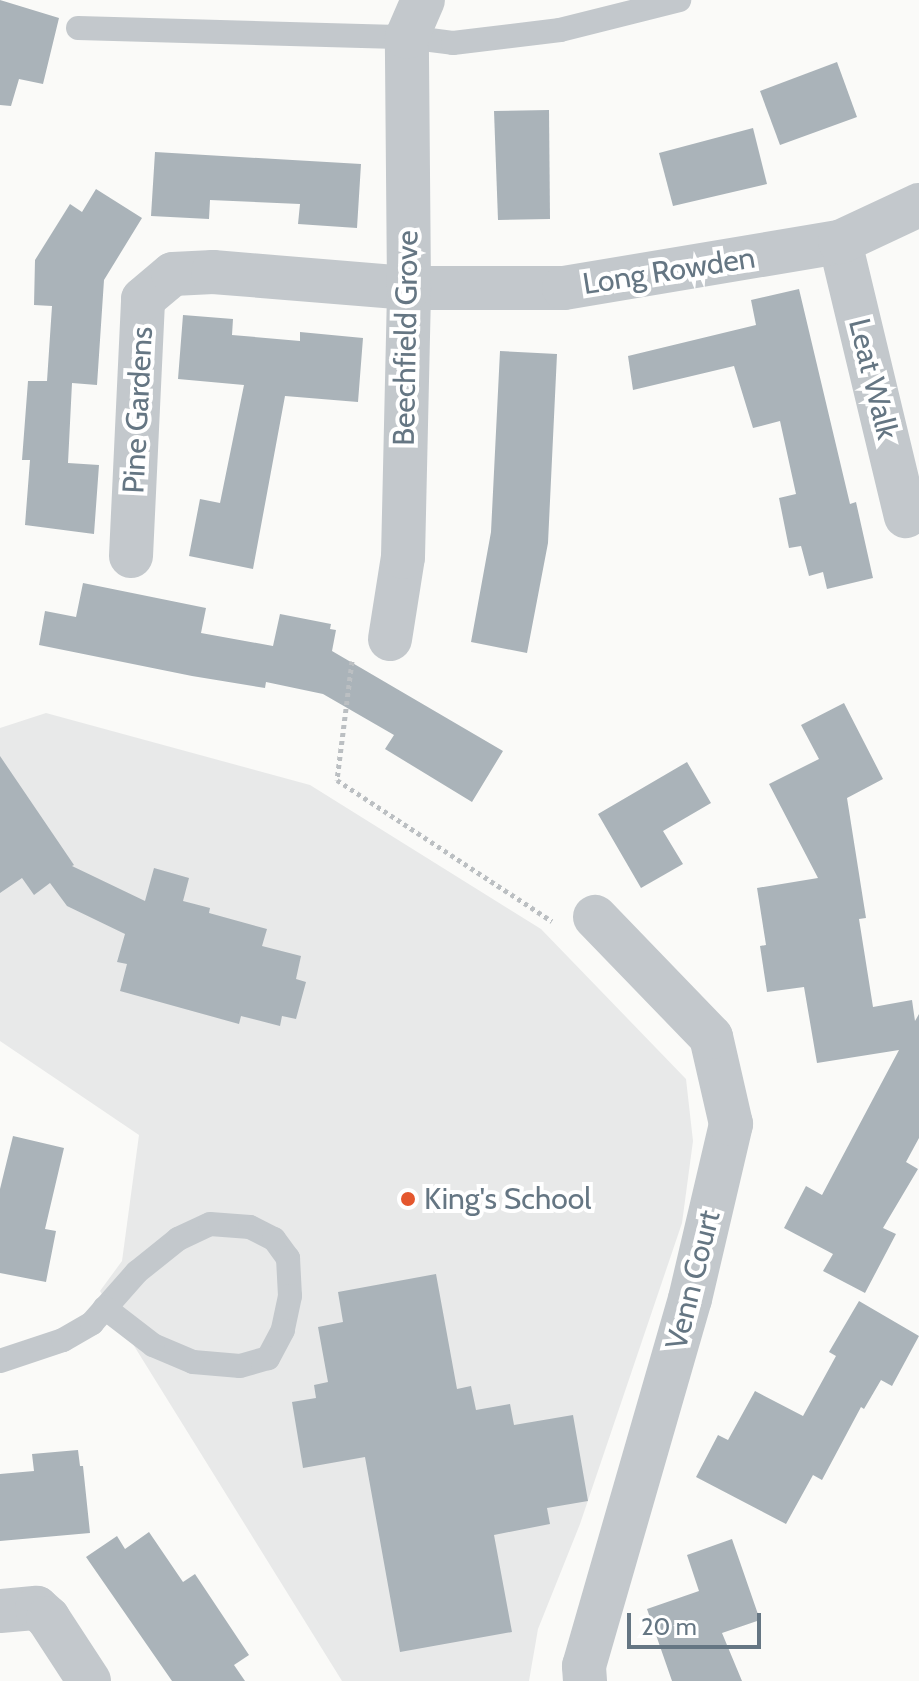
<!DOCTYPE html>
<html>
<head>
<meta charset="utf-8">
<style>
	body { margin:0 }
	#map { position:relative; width:919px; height:1681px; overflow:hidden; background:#fafaf8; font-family:Cabin,sans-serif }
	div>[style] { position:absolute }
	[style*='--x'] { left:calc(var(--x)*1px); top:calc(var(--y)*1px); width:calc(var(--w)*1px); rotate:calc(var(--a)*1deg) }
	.built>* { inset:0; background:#e8e9e9 }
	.building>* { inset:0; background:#aab3b9 }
	.path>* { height:5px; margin-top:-2.5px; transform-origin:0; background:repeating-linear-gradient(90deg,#bbbfc2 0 4px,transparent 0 8px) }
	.service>* { height:24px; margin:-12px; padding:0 12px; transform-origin:12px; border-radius:12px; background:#c3c8cc }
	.minor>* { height:44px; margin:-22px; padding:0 22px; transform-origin:22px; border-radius:22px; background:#c3c8cc }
	.dots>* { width:22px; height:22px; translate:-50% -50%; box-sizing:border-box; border:4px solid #fff; border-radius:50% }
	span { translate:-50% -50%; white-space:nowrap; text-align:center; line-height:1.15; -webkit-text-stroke:8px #fff; paint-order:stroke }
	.street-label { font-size:30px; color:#657683 }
	.poi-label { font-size:30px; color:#657683 }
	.left { translate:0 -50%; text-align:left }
	.scale { position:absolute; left:627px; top:1613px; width:134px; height:36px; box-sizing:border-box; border:4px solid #657683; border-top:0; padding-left:10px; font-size:24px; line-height:28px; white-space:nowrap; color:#657683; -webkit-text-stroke:6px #fff; paint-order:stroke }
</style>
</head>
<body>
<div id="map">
	<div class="built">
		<i style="clip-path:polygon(46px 713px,310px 785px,541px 929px,686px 1079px,693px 1141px,682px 1223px,580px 1524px,538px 1629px,529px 1681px,342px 1681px,100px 1291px,122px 1261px,139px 1135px,0 1041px,0 728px)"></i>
	</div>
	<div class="building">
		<i style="clip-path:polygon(0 0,59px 18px,43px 84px,19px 79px,11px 106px,0 105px)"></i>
		<i style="clip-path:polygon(837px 62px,857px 117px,780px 145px,760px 91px)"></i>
		<i style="clip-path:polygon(549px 110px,550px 219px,498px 220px,494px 111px)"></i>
		<i style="clip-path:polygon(753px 128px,767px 184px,673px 206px,659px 153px)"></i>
		<i style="clip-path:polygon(155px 152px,361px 164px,357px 228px,298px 224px,300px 204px,210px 200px,209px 219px,151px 216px)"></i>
		<i style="clip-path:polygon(96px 189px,142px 218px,104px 280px,97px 385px,72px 383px,68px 463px,99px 465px,94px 534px,25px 525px,30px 460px,22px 460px,28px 381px,47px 381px,52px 306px,34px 305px,35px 260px,70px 204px,82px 212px)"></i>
		<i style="clip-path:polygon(799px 289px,850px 504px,856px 502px,873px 578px,827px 589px,823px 572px,809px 576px,801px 546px,789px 548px,779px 498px,796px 494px,780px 421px,753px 428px,734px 366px,633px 390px,628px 356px,756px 325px,751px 300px)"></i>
		<i style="clip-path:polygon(183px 315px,233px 319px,232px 335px,300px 341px,300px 332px,363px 338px,358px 402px,285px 396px,253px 569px,189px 556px,200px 499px,220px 503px,244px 385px,178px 379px)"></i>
		<i style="clip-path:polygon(500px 351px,557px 354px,548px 543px,527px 653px,471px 642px,491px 532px)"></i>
		<i style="clip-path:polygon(83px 583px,206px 608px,201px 633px,273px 646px,280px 614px,331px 624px,330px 629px,336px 630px,332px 651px,503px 751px,472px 802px,385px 749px,394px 735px,323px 694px,266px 682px,265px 688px,192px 676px,39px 645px,45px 611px,76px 617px)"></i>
		<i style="clip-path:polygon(844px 703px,883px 779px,847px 798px,866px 918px,859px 919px,873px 1007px,912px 1000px,915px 1021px,919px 1014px,919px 1138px,906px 1162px,918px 1169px,883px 1228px,896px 1234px,865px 1293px,823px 1271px,833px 1254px,784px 1228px,806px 1186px,822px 1195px,899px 1050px,817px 1063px,804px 987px,767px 992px,760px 946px,766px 945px,757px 888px,818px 878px,769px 784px,819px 759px,801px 725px)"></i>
		<i style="clip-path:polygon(0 756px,74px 865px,72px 866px,145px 901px,154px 868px,189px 878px,183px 901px,210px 908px,209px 913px,267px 929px,262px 946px,301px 956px,296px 979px,306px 982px,296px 1019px,282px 1016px,280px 1026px,241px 1016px,239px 1024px,120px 991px,127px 964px,117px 962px,125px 934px,67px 906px,50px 883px,34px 895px,22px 878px,0 893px)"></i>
		<i style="clip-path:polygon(687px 762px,711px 803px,663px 831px,683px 864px,641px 888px,598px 814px)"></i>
		<i style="clip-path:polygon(13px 1136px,64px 1148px,45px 1229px,56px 1231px,46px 1282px,0 1273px,0 1189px)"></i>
		<i style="clip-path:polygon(436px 1274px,457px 1389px,471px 1386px,476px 1410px,510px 1404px,514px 1425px,573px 1415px,588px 1501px,547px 1508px,550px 1524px,494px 1535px,512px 1632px,400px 1652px,365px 1457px,303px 1468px,292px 1402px,316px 1398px,314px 1385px,328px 1382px,318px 1327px,343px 1322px,338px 1292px)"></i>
		<i style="clip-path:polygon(859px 1301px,919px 1336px,892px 1386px,881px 1380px,864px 1409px,861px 1407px,822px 1480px,813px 1475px,786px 1524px,696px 1477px,718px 1435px,728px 1440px,755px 1391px,803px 1416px,836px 1356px,829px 1352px)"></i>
		<i style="clip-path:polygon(78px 1450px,80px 1466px,83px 1466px,90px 1533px,0 1541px,0 1474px,34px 1471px,32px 1454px)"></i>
		<i style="clip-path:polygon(149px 1532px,183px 1582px,195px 1574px,249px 1655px,234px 1665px,245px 1681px,172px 1681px,86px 1557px,117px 1536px,125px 1549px)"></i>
		<i style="clip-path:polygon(732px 1539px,760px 1620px,722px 1633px,742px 1681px,672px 1681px,647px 1609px,699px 1591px,687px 1555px)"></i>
	</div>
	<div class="path">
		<i style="--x:352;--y:661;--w:120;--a:97.2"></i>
		<i style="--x:337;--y:780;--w:257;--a:33.3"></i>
	</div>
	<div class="service">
		<i style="--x:78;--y:28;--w:329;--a:1.6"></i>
		<i style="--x:407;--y:37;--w:46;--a:7.4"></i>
		<i style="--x:453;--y:43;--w:108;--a:-6.9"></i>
		<i style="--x:560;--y:30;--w:123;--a:-14.1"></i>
		<i style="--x:0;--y:1361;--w:66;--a:-18.4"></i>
		<i style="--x:63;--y:1340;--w:34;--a:-30"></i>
		<i style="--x:92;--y:1323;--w:68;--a:-48.6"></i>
		<i style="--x:137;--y:1272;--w:53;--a:-38.8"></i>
		<i style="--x:178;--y:1239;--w:35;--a:-25"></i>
		<i style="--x:210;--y:1224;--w:40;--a:4.3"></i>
		<i style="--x:250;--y:1227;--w:27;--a:27"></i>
		<i style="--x:274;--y:1239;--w:24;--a:54"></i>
		<i style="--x:288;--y:1258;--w:38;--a:87"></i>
		<i style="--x:290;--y:1296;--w:35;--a:102"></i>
		<i style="--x:283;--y:1330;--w:32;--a:118"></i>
		<i style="--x:268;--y:1358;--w:29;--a:164"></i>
		<i style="--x:240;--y:1366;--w:47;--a:-175.1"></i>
		<i style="--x:193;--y:1362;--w:43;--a:-157"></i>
		<i style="--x:153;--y:1345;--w:61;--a:-142.4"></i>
	</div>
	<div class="minor">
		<i style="--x:840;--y:242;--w:282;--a:76.5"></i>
		<i style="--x:131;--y:556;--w:257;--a:-87.3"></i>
		<i style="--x:143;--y:299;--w:39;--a:-40"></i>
		<i style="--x:173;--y:274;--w:40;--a:-2.9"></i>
		<i style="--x:213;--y:272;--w:197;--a:4.7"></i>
		<i style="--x:409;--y:288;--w:155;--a:0"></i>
		<i style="--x:564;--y:288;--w:280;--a:-9.5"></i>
		<i style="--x:840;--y:242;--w:87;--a:-25.1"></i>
		<i style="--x:390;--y:639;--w:83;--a:-81"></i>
		<i style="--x:403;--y:557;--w:269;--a:-88.7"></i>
		<i style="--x:409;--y:288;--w:251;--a:-90.5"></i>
		<i style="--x:407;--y:37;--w:40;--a:-66.6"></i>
		<i style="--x:0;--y:1611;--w:37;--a:-5"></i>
		<i style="--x:37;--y:1608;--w:15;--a:42"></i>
		<i style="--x:48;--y:1618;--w:75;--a:56.9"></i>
		<i style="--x:585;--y:1681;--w:15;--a:-94"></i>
		<i style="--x:584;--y:1666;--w:382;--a:-73.9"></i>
		<i style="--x:690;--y:1299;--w:180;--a:-76.8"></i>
		<i style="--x:731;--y:1124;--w:89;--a:-102.9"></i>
		<i style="--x:711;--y:1037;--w:167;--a:-134"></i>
	</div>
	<div class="dots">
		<i style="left:408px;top:1199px;background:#e4572e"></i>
	</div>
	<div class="street-label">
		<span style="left:669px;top:271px;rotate:-9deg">Long Rowden</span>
		<span style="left:406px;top:338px;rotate:-89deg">Beechfield Grove</span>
		<span style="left:873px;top:379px;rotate:76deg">Leat Walk</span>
		<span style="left:138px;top:410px;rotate:-87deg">Pine Gardens</span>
		<span style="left:693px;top:1280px;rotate:-76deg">Venn Court</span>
	</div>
	<div class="poi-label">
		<span class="left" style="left:424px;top:1199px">King's School</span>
	</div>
	<div class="scale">20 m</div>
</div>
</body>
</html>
